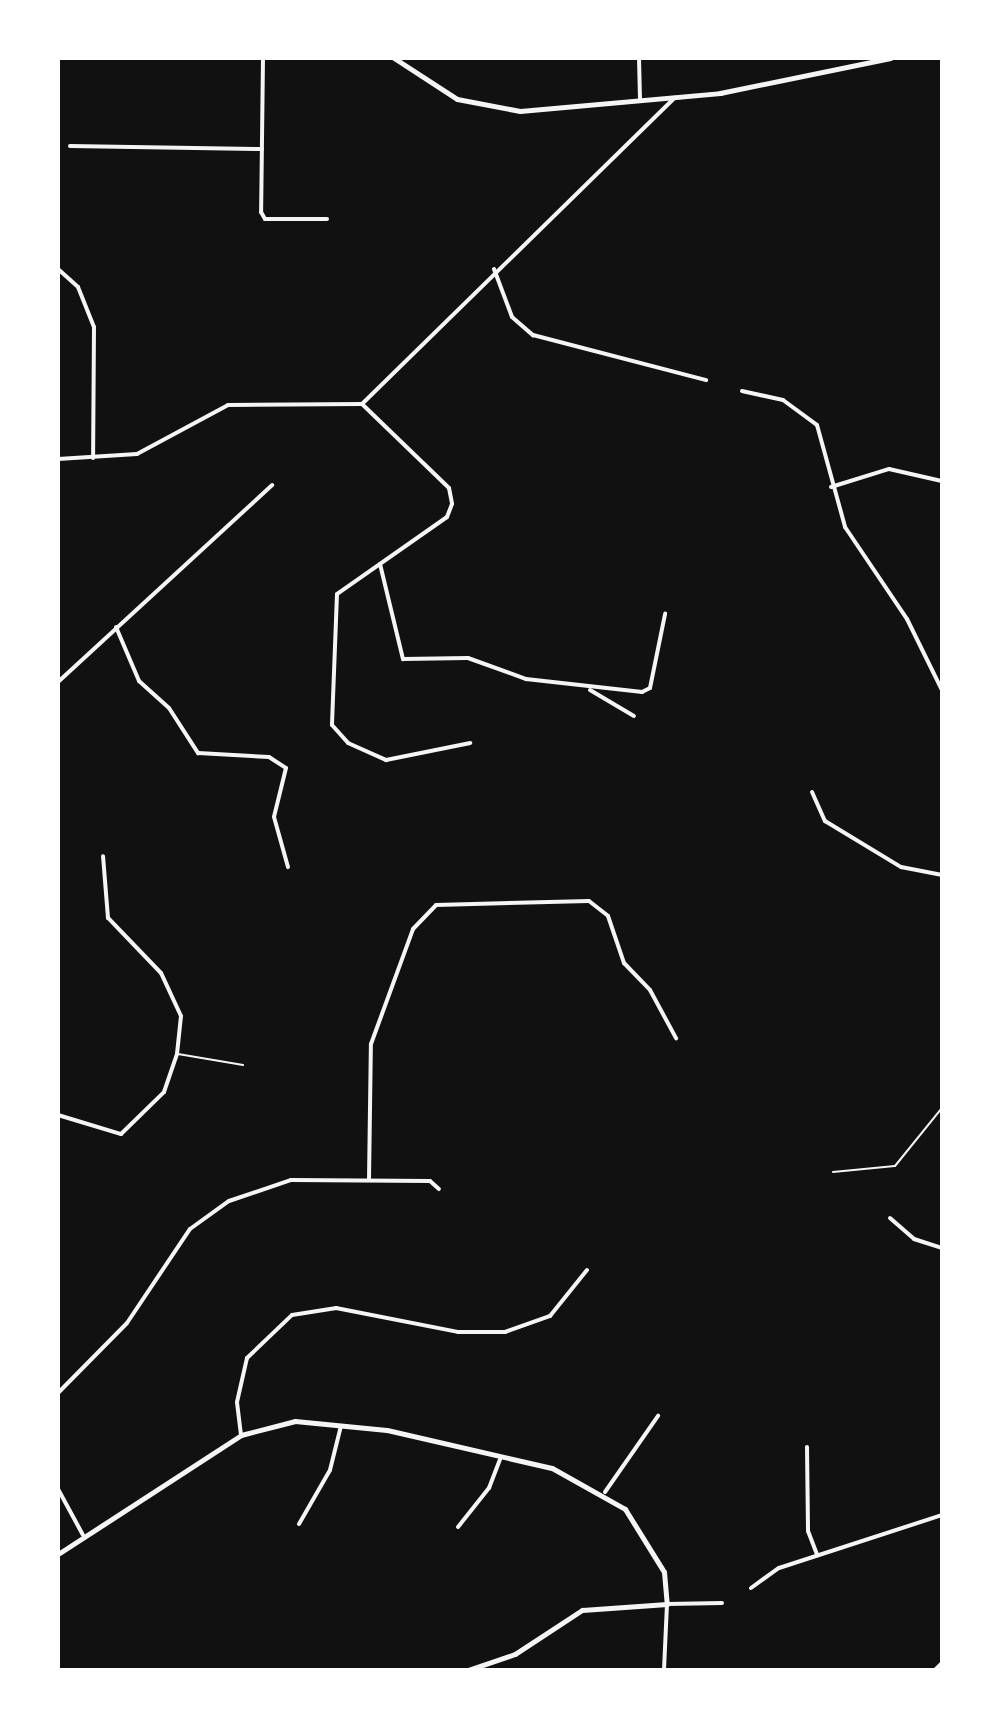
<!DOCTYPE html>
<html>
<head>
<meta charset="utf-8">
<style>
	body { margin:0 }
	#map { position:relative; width:1000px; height:1728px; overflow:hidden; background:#111; font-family:"Roboto Condensed",sans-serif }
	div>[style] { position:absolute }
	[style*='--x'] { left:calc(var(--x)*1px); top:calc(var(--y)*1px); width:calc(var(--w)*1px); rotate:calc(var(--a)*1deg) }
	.service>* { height:2px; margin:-1px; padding:0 1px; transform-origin:1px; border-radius:1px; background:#f5f5f5 }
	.minor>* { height:4px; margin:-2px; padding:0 2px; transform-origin:2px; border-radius:2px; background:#f5f5f5 }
	.tertiary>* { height:5px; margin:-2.5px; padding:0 2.5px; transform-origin:2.5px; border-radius:2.5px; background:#f5f5f5 }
	.secondary>* { height:5px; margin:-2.5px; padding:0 2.5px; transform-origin:2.5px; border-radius:2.5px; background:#f5f5f5 }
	span { translate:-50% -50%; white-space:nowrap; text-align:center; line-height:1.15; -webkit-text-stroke:7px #fff; paint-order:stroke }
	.frame { position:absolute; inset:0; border:60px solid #fff; pointer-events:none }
</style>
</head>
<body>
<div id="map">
	<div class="service">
		<i style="--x:178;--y:1054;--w:66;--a:9.6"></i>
		<i style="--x:833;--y:1172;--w:62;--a:-5.5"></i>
		<i style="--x:895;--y:1166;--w:75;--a:-51"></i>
	</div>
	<div class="minor">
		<i style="--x:263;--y:58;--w:154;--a:90.7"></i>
		<i style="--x:261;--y:212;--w:8;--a:60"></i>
		<i style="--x:265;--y:219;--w:62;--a:0"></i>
		<i style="--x:639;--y:58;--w:42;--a:88.6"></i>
		<i style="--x:70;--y:146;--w:192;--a:0.9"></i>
		<i style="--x:58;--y:269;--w:27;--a:42"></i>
		<i style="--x:78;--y:287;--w:43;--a:68.2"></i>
		<i style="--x:94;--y:327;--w:131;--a:90.4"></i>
		<i style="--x:494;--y:269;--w:51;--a:69.4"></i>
		<i style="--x:512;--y:317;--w:28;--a:41"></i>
		<i style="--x:533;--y:335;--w:179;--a:14.6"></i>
		<i style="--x:742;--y:391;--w:42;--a:12.4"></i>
		<i style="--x:783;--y:400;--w:42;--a:36.3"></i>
		<i style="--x:817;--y:425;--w:106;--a:74.6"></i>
		<i style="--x:845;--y:527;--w:111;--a:56"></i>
		<i style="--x:907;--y:619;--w:79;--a:63.8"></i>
		<i style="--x:362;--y:404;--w:438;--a:-44.4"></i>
		<i style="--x:58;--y:459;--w:79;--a:-3.6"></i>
		<i style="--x:137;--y:454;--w:103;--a:-28.3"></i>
		<i style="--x:228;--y:405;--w:134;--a:-0.4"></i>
		<i style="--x:362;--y:404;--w:121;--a:44"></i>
		<i style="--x:449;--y:488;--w:16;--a:79"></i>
		<i style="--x:452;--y:504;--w:14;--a:111"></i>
		<i style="--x:447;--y:517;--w:134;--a:145"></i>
		<i style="--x:337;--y:594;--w:131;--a:92.2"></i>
		<i style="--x:332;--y:725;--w:24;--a:48"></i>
		<i style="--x:348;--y:743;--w:42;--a:24.1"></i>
		<i style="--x:386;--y:760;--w:86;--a:-11.4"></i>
		<i style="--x:831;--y:487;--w:61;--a:-17.2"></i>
		<i style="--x:889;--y:469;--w:54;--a:12.8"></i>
		<i style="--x:380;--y:564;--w:98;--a:76.4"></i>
		<i style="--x:403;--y:659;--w:65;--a:-0.9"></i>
		<i style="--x:468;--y:658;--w:62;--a:19.9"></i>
		<i style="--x:526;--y:679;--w:117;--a:6.4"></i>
		<i style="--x:642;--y:692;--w:9;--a:-27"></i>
		<i style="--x:650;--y:688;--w:76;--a:-78.5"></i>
		<i style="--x:116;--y:627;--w:59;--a:66.9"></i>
		<i style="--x:139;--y:681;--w:40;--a:42"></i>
		<i style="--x:169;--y:708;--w:54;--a:57.2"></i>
		<i style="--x:198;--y:753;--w:71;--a:3.2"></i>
		<i style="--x:269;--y:757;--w:20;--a:33"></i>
		<i style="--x:286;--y:768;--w:50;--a:103.8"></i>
		<i style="--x:274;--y:817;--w:52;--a:74.4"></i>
		<i style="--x:58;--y:682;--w:291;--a:-42.6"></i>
		<i style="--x:590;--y:690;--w:51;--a:30.6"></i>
		<i style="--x:812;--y:792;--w:32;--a:66"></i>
		<i style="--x:825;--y:821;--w:89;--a:31.2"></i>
		<i style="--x:901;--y:867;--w:42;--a:11"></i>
		<i style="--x:58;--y:1115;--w:66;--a:16.8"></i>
		<i style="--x:121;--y:1134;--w:60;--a:-44.3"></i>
		<i style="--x:164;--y:1092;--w:40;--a:-71.1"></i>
		<i style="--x:177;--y:1054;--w:38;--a:-84"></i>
		<i style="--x:181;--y:1016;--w:47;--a:-114.9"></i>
		<i style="--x:161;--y:973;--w:76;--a:-133.9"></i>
		<i style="--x:108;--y:918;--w:62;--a:-94.6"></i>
		<i style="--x:369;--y:1180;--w:136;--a:-89.2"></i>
		<i style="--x:371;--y:1044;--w:122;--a:-69.9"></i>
		<i style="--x:413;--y:929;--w:33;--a:-46"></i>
		<i style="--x:436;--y:905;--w:153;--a:-1.5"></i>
		<i style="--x:589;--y:901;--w:24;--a:38"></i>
		<i style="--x:608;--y:916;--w:50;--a:71.2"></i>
		<i style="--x:624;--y:963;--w:37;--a:46"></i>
		<i style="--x:650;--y:990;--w:55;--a:61.6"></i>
		<i style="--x:890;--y:1218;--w:32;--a:41"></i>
		<i style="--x:914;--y:1239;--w:29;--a:18"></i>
		<i style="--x:58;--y:1393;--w:98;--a:-45.4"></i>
		<i style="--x:127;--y:1323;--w:113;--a:-56.2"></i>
		<i style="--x:190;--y:1229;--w:48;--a:-35.7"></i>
		<i style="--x:229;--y:1201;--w:65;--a:-18.7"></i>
		<i style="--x:291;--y:1180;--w:139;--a:0.4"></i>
		<i style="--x:430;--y:1181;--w:12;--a:42"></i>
		<i style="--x:241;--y:1435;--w:33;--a:-97"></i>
		<i style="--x:237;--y:1402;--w:45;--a:-77.2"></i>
		<i style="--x:247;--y:1358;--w:62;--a:-43.7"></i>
		<i style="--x:292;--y:1315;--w:45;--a:-9"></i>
		<i style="--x:336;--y:1308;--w:124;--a:11.1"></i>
		<i style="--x:458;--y:1332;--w:47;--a:0"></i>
		<i style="--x:505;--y:1332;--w:48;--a:-19.6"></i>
		<i style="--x:550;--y:1316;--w:59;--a:-51.2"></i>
		<i style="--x:807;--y:1447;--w:84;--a:89.3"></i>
		<i style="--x:808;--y:1531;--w:26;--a:69"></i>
		<i style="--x:58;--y:1489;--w:52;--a:61.5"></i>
		<i style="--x:605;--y:1492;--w:93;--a:-55.1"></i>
		<i style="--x:299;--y:1524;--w:62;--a:-60.1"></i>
		<i style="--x:330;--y:1470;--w:45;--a:-76"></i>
		<i style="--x:458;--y:1527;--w:50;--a:-51.5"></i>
		<i style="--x:489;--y:1488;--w:33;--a:-69"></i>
		<i style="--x:751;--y:1588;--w:34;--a:-36"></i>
		<i style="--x:779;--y:1568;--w:171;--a:-18"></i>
		<i style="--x:664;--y:1670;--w:66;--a:-87.4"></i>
		<i style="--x:667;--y:1604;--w:55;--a:-1"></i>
		<i style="--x:935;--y:1670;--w:10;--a:-45"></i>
	</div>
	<div class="tertiary">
		<i style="--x:58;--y:1554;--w:218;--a:-33"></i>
		<i style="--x:241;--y:1435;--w:56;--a:-14.5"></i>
		<i style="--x:295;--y:1421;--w:92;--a:5.6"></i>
		<i style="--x:387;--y:1430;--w:169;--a:13"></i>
		<i style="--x:552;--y:1468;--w:84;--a:29.3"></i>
		<i style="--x:625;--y:1509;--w:74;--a:58.2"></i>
		<i style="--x:664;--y:1572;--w:32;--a:85"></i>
		<i style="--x:667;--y:1604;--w:85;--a:176"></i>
		<i style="--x:582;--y:1610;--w:80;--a:146.7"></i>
		<i style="--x:515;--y:1654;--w:50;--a:161.2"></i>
	</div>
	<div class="secondary">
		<i style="--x:394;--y:58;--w:75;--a:33.1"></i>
		<i style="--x:457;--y:99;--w:64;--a:10.8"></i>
		<i style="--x:520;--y:111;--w:201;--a:-5.1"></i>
		<i style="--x:720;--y:93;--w:174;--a:-11.6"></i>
	</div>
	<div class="frame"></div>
</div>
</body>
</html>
